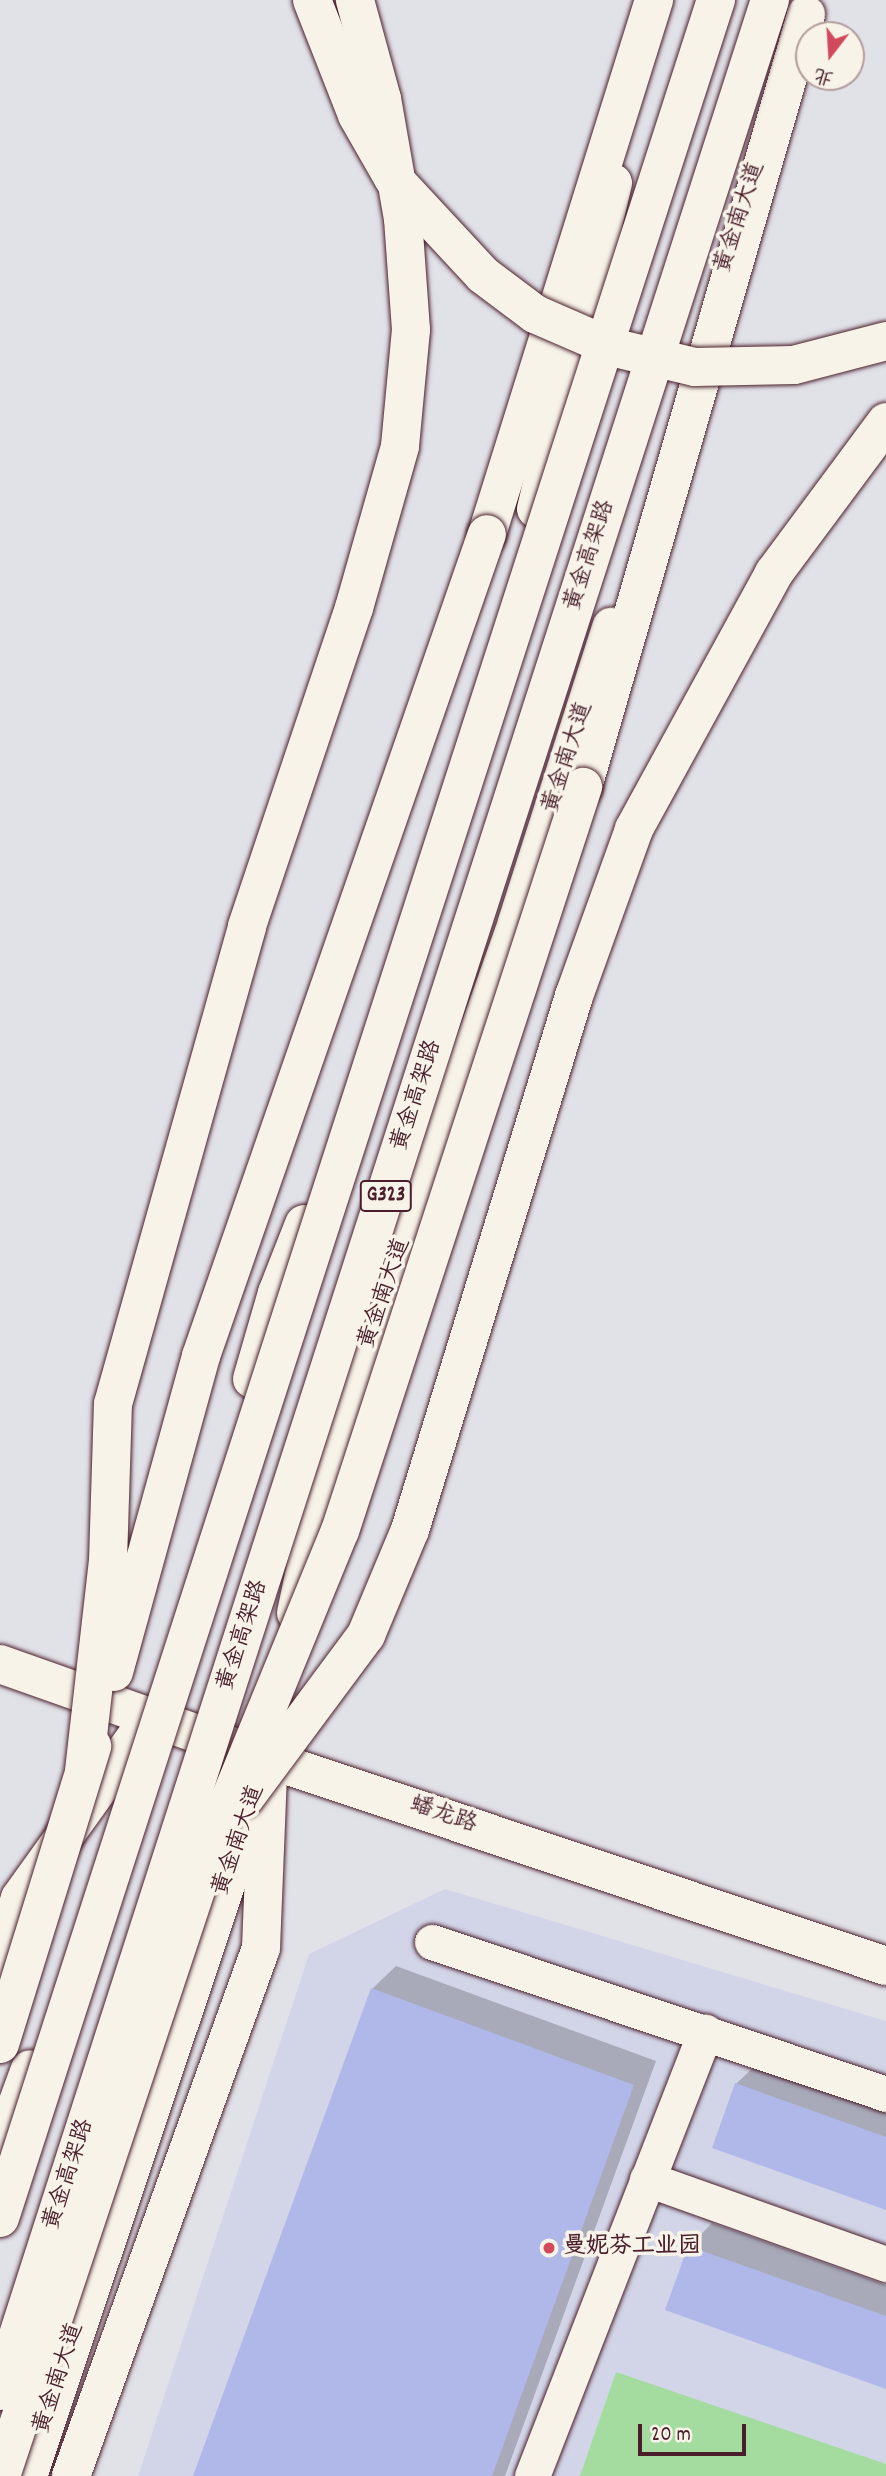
<!DOCTYPE html>
<html>
<head>
<meta charset="utf-8">
<style>
	body { margin:0 }
	#map { position:relative; width:886px; height:2476px; overflow:hidden; background:#e1e1e8; font-family:Dekko,"LXGW WenKai TC",sans-serif }
	div>[style] { position:absolute }
	[style*='--x'] { left:calc(var(--x)*1px); top:calc(var(--y)*1px); width:calc(var(--w)*1px); rotate:calc(var(--a)*1deg) }
	.built>* { inset:0; background:#d2d5e8 }
	.green>* { inset:0; background:#a4dca0 }
	.shadow>* { inset:0; background:#0003 }
	.building>* { inset:0; background:#afb8e9 }
	.roads { filter:drop-shadow(0 0 2px #4a1f2b) drop-shadow(0 0 2px #4a1f2b) }
	.street>* { height:35px; margin:-17.5px; padding:0 17.5px; transform-origin:17.5px; border-radius:17.5px; background:#f7f3e8 }
	.secondary>* { height:38px; margin:-19px; padding:0 19px; transform-origin:19px; border-radius:19px; background:#f7f3e8 }
	.primary>* { height:38px; margin:-19px; padding:0 19px; transform-origin:19px; border-radius:19px; background:#f7f3e8 }
	.highway>* { height:38px; margin:-19px; padding:0 19px; transform-origin:19px; border-radius:19px; background:#f7f3e8 }
	.bridges { filter:drop-shadow(0 0 2px #4a1f2b) drop-shadow(0 0 2px #4a1f2b) }
	.highway-bridge>* { height:38px; margin:-19px; padding:0 19px; transform-origin:19px; border-radius:19px; background:#f7f3e8 }
	.dots>* { width:19px; height:19px; translate:-50% -50%; box-sizing:border-box; border:4px solid #f7f3e8; border-radius:50% }
	span { translate:-50% -50%; white-space:nowrap; text-align:center; line-height:1.15; -webkit-text-stroke:7px #f7f3e8; paint-order:stroke }
	.shield-label span { padding:2px 5px; background:#f7f3e8; border:2px solid; border-radius:5px; -webkit-text-stroke-width:0 }
	.shield-label { font-size:21px; color:#4a1f2b; font-weight:700 }
	.street-label { font-size:23px; color:#4a1f2b }
	.poi-label { font-size:23px; color:#4a1f2b; font-weight:700 }
	.left { translate:0 -50%; text-align:left }
	.north { position:absolute; left:795px; top:21px; width:70px; height:70px; box-sizing:border-box; background:#f7f3e8; border:2px solid #b29e9c; border-radius:50%; rotate:197deg; font-size:19px; font-weight:700; line-height:28px; text-align:center; color:#4a1f2b }
	.north::after { content:''; display:block; margin:auto; width:24px; height:32px; background:#d1495b; clip-path:polygon(50% 0,100% 100%,50% 72%,0 100%) }
	.scale { position:absolute; left:638px; top:2424px; width:108px; height:32px; box-sizing:border-box; border:4px solid #4a1f2b; border-top:0; padding-left:9px; font-size:21px; line-height:24px; white-space:nowrap; color:#4a1f2b; -webkit-text-stroke:5px #f7f3e8; paint-order:stroke }
</style>
</head>
<body>
<div id="map">
	<div class="built">
		<i style="clip-path:polygon(445px 1889px,886px 2021px,886px 2476px,138px 2476px,309px 1954px)"></i>
	</div>
	<div class="green">
		<i style="clip-path:polygon(616px 2372px,886px 2464px,886px 2476px,580px 2476px)"></i>
	</div>
	<div class="shadow">
		<i style="clip-path:polygon(396px 1966px,656px 2061px,505px 2476px,195px 2476px,372px 1989px)"></i>
		<i style="clip-path:polygon(760px 2061px,886px 2106px,886px 2208px,736px 2084px)"></i>
		<i style="clip-path:polygon(712px 2223px,886px 2285px,886px 2387px,689px 2247px)"></i>
	</div>
	<div class="building">
		<i style="clip-path:polygon(371px 1988px,634px 2085px,492px 2476px,193px 2476px)"></i>
		<i style="clip-path:polygon(735px 2083px,886px 2137px,886px 2210px,712px 2148px)"></i>
		<i style="clip-path:polygon(688px 2246px,886px 2316px,886px 2389px,665px 2310px)"></i>
	</div>
	<div class="roads">
		<div class="street">
			<i style="--x:432;--y:1942;--w:479;--a:18.5"></i>
			<i style="--x:647;--y:2179;--w:254;--a:19.6"></i>
			<i style="--x:532;--y:2476;--w:477;--a:-68.7"></i>
		</div>
		<div class="secondary">
			<i style="--x:0;--y:1664;--w:284;--a:19.5"></i>
			<i style="--x:268;--y:1759;--w:652;--a:18.52"></i>
			<i style="--x:0;--y:1959;--w:64;--a:-71.8"></i>
			<i style="--x:20;--y:1898;--w:223;--a:-54.3"></i>
			<i style="--x:71;--y:2476;--w:561;--a:-70.21"></i>
			<i style="--x:261;--y:1948;--w:175;--a:-87.7"></i>
		</div>
		<div class="primary">
			<i style="--x:536;--y:509;--w:335;--a:-76.7"></i>
			<i style="--x:252;--y:1379;--w:90;--a:-73.8"></i>
			<i style="--x:277;--y:1293;--w:74;--a:-68.6"></i>
			<i style="--x:296;--y:1613;--w:64;--a:-78.3"></i>
			<i style="--x:309;--y:1550;--w:226;--a:-74.1"></i>
			<i style="--x:371;--y:1333;--w:436;--a:-70.4"></i>
			<i style="--x:517;--y:922;--w:310;--a:-72.3"></i>
			<i style="--x:0;--y:2151;--w:87;--a:-69.9"></i>
			<i style="--x:28;--y:2476;--w:747;--a:-71.49"></i>
		</div>
		<div class="highway">
			<i style="--x:487;--y:534;--w:560;--a:-72.63"></i>
			<i style="--x:583;--y:787;--w:804;--a:-73.89"></i>
		</div>
	</div>
	<div class="bridges">
		<div class="highway-bridge">
			<i style="--x:312;--y:0;--w:123;--a:68.6"></i>
			<i style="--x:357;--y:115;--w:73;--a:60.3"></i>
			<i style="--x:393;--y:178;--w:132;--a:47.1"></i>
			<i style="--x:483;--y:275;--w:65;--a:36.9"></i>
			<i style="--x:535;--y:314;--w:83;--a:23.5"></i>
			<i style="--x:611;--y:347;--w:86;--a:13.4"></i>
			<i style="--x:695;--y:367;--w:99;--a:-1.2"></i>
			<i style="--x:794;--y:365;--w:95;--a:-14.6"></i>
			<i style="--x:114;--y:1672;--w:328;--a:-74.6"></i>
			<i style="--x:201;--y:1356;--w:870;--a:-70.82"></i>
			<i style="--x:84;--y:1771;--w:211;--a:-83.5"></i>
			<i style="--x:108;--y:1561;--w:157;--a:-88.2"></i>
			<i style="--x:113;--y:1404;--w:496;--a:-74.3"></i>
			<i style="--x:247;--y:926;--w:336;--a:-71.4"></i>
			<i style="--x:354;--y:608;--w:168;--a:-74.1"></i>
			<i style="--x:400;--y:446;--w:117;--a:-84.6"></i>
			<i style="--x:411;--y:330;--w:111;--a:-94.1"></i>
			<i style="--x:403;--y:219;--w:122;--a:-99.9"></i>
			<i style="--x:382;--y:99;--w:103;--a:-105.3"></i>
			<i style="--x:245;--y:1798;--w:203;--a:-53.4"></i>
			<i style="--x:366;--y:1635;--w:114;--a:-67.3"></i>
			<i style="--x:410;--y:1530;--w:559;--a:-72.93"></i>
			<i style="--x:574;--y:996;--w:177;--a:-70.2"></i>
			<i style="--x:634;--y:829;--w:292;--a:-61.3"></i>
			<i style="--x:774;--y:573;--w:188;--a:-53.4"></i>
			<i style="--x:0;--y:2044;--w:312;--a:-72.8"></i>
			<i style="--x:0;--y:2218;--w:2331;--a:-72.11"></i>
			<i style="--x:0;--y:2391;--w:2512;--a:-72.15"></i>
			<i style="--x:1;--y:2476;--w:665;--a:-71.59"></i>
			<i style="--x:211;--y:1845;--w:339;--a:-67.7"></i>
			<i style="--x:340;--y:1531;--w:783;--a:-71.91"></i>
		</div>
	</div>
	<div class="dots">
		<i style="left:549px;top:2248px;background:#d1495b"></i>
	</div>
	<div class="shield-label">
		<span style="left:386px;top:1196px">G323</span>
	</div>
	<div class="street-label">
		<span style="left:741px;top:218px;rotate:-72deg">黄金南大道</span>
		<span style="left:591px;top:556px;rotate:-72deg">黄金高架路</span>
		<span style="left:569px;top:758px;rotate:-72deg">黄金南大道</span>
		<span style="left:418px;top:1096px;rotate:-72deg">黄金高架路</span>
		<span style="left:386px;top:1294px;rotate:-71deg">黄金南大道</span>
		<span style="left:244px;top:1636px;rotate:-72deg">黄金高架路</span>
		<span style="left:443px;top:1816px;rotate:19deg">蟠龙路</span>
		<span style="left:240px;top:1841px;rotate:-71deg">黄金南大道</span>
		<span style="left:70px;top:2175px;rotate:-72deg">黄金高架路</span>
		<span style="left:60px;top:2379px;rotate:-72deg">黄金南大道</span>
	</div>
	<div class="poi-label">
		<span class="left" style="left:563px;top:2248px">曼妮芬工业园</span>
	</div>
	<div class="north">北</div>
	<div class="scale">20 m</div>
</div>
</body>
</html>
